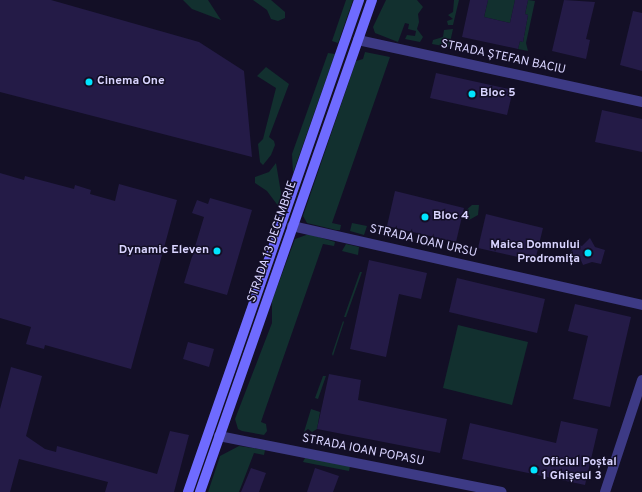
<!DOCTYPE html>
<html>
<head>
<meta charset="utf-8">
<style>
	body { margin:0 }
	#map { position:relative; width:642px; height:492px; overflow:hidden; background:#130f26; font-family:Overpass,sans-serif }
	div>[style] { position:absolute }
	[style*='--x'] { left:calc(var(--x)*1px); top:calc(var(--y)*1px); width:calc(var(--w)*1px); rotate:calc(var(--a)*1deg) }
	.green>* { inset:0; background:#12302f }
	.building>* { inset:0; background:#241b47 }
	.street>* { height:10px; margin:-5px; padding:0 5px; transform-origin:5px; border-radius:5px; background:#3d3a85 }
	.secondary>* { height:10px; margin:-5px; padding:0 5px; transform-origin:5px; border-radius:5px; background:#6f6bff }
	.dots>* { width:11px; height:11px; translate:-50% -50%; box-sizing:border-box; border:2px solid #130f26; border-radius:50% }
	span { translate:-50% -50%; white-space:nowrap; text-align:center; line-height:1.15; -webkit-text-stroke:3px #130f26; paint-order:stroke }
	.street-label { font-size:12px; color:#d9d4ff }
	.poi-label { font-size:12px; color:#d9d4ff; font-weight:700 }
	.left { translate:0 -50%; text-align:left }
	.right { translate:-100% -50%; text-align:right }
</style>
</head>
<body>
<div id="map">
	<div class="green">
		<i style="clip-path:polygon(183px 0,208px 0,221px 20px,192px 9px)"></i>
		<i style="clip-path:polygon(253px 0,271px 0,285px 12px,285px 18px,278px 21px,271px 19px,267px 10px)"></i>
		<i style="clip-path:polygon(346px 0,353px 0,338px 43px,332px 41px)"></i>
		<i style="clip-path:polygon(386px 0,417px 0,423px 7px,418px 14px,419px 22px,417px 29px,423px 37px,420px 42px,405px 39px,407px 35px,415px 36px,416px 31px,408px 29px,409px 24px,405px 23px,398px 42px,375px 33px,373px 27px)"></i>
		<i style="clip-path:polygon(454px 0,459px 0,453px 25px,448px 25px,447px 21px,453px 19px,448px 15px,453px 12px)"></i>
		<i style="clip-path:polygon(488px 0,515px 0,510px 23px,484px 17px)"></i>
		<i style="clip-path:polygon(528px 0,535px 1px,526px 43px,528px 51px,518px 49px,520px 41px,523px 42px,528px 15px,525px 14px)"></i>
		<i style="clip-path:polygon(453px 29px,449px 47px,432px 44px,433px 40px,443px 37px,444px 30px)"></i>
		<i style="clip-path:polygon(365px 52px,390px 57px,332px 223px,341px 225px,340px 230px,336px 230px,307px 223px,303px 216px,356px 61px,363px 59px)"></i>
		<i style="clip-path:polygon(328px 53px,335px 54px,293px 173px,292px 154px)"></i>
		<i style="clip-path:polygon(266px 67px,289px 84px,269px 137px,274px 141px,275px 145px,271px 155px,263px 165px,260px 162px,258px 144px,263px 139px,276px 88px,257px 76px)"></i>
		<i style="clip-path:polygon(276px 163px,281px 193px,279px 207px,267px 191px,255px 183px,255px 177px,269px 172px)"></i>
		<i style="clip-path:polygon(472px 205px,479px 205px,478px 215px,469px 220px,464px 217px,464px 212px)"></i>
		<i style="clip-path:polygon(352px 223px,367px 226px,364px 235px,350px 231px)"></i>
		<i style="clip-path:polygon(309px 234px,335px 242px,334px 246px,323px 244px,263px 416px,261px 422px,266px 424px,267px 431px,264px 435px,242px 431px,238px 429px,235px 419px,272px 323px,272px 301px,295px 239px)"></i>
		<i style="clip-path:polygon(346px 244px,359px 247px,358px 255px,342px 251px)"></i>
		<i style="clip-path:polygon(360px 272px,362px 272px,346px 317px,344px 317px)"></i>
		<i style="clip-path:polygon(343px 321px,344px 322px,333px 356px,332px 354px)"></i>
		<i style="clip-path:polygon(458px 325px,528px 342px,512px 405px,443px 388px)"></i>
		<i style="clip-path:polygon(323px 376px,326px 376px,318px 399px,315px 398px)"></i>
		<i style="clip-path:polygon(311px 409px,320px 412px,317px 429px,312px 432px,308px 429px,304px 432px)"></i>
		<i style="clip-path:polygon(239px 446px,265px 450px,264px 455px,254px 453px,239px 492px,208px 492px,220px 456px)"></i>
		<i style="clip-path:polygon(305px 458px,350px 466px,349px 471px,303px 462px)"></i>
	</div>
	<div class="building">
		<i style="clip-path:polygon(0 0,51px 0,199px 42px,244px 71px,252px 157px,0 92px)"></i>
		<i style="clip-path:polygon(470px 0,488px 0,484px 17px,510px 23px,515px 0,528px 0,525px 14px,528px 15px,523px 42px,520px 41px,518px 49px,462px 37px)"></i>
		<i style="clip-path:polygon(564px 0,595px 2px,586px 39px,590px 40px,586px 59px,552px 51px)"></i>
		<i style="clip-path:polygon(633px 11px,642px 13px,642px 71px,620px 65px)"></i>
		<i style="clip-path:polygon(436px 73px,513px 90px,507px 115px,430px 98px)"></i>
		<i style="clip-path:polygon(602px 110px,642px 119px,642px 152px,595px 142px)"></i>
		<i style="clip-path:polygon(0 173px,24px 180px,25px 176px,74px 189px,75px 185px,91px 190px,90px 194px,115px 201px,119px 184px,177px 200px,131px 369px,45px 345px,44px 349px,26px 344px,31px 327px,0 318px)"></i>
		<i style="clip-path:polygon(395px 191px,464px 208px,456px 242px,387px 226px)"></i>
		<i style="clip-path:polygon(210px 198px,252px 210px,227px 295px,184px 283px,204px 217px,192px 213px,197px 200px,208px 204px)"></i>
		<i style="clip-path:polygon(486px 214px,543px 228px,535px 261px,478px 248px)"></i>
		<i style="clip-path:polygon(590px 238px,595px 247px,605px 250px,601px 264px,592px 262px,583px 265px,580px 258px,572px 255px,571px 252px,576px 244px,582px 246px)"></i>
		<i style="clip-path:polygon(369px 260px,427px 273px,421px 299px,399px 294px,386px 357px,350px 349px)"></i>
		<i style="clip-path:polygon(457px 278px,545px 299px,537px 333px,449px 312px)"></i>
		<i style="clip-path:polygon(575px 304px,631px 317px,610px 407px,573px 399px,588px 336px,568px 331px)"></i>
		<i style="clip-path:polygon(188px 342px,214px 349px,209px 367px,183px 359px)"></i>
		<i style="clip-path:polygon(11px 367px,42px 376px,26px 436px,45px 449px,56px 452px,57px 446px,157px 474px,170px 431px,189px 435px,174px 492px,105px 492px,108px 482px,19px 459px,10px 492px,0 492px,0 409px)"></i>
		<i style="clip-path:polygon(329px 374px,361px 380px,358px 400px,447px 419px,440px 453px,317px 429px)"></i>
		<i style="clip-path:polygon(561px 421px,598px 429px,585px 485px,462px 459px,470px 423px,556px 443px)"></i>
		<i style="clip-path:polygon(251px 468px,266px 473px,259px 492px,241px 492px)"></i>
		<i style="clip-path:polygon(315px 468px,339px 476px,333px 492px,307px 492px)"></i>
	</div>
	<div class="street">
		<i style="--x:358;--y:40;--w:291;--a:12.3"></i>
		<i style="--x:292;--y:226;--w:359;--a:12.7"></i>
		<i style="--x:219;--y:436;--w:288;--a:11.2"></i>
		<i style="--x:605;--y:492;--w:118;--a:-71.7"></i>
	</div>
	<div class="secondary">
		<i style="--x:188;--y:492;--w:521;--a:-70.83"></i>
		<i style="--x:200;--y:492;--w:521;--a:-70.73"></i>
	</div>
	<div class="dots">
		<i style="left:89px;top:82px;background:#00e5ff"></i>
		<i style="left:472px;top:94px;background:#00e5ff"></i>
		<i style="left:425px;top:217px;background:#00e5ff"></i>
		<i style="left:217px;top:251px;background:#00e5ff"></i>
		<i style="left:588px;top:253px;background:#00e5ff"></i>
		<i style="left:534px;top:470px;background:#00e5ff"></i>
	</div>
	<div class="street-label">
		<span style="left:503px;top:58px;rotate:12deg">STRADA ȘTEFAN BACIU</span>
		<span style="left:273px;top:242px;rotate:-71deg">STRADA 13 DECEMBRIE</span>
		<span style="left:423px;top:242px;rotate:13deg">STRADA IOAN URSU</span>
		<span style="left:363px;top:451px;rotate:11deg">STRADA IOAN POPASU</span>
	</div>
	<div class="poi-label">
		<span class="left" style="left:97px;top:82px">Cinema One</span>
		<span class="left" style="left:480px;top:94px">Bloc 5</span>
		<span class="left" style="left:433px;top:217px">Bloc 4</span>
		<span class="right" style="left:580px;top:253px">Maica Domnului<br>Prodromița</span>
		<span class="right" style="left:209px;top:251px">Dynamic Eleven</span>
		<span class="left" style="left:542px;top:470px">Oficiul Poștal<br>1 Ghișeul 3</span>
	</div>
</div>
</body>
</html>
